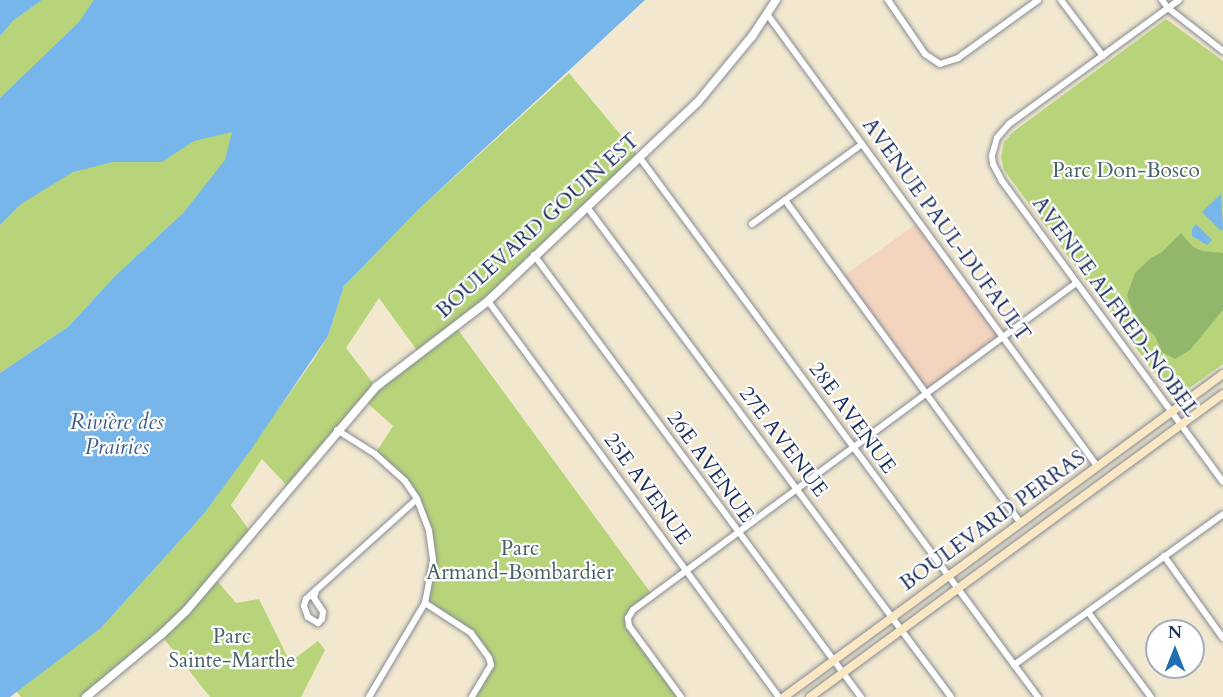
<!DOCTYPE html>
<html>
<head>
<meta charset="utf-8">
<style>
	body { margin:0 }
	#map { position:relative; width:1223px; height:697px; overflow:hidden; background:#f2e8cf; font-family:Cardo,serif }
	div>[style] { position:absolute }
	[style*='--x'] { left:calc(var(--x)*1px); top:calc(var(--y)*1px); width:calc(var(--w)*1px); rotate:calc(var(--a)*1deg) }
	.built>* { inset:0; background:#f3d4bf }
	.green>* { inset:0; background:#b8d47a }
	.forest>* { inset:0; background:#92b66a }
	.water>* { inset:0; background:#76b6ea }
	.roads { filter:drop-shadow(0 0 2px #868c96) drop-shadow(0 0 2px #868c96) }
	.minor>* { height:6px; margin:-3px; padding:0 3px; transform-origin:3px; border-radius:3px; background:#fff }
	.tertiary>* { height:8px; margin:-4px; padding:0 4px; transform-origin:4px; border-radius:4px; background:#fff }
	.secondary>* { height:8px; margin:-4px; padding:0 4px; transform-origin:4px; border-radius:4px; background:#fae7c3 }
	span { translate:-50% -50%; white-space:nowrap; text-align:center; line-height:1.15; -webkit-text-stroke:4.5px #fff; paint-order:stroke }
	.park-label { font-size:21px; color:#4a6166 }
	.street-label { font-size:21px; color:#1b2f5e }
	.water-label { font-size:22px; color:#3b5e8f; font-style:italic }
	.north { position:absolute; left:1145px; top:619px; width:60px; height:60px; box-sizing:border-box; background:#fff; border:2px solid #a4acbf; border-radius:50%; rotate:0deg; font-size:16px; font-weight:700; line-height:24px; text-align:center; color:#1b2f5e }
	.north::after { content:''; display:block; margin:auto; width:21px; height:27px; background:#1f6fb2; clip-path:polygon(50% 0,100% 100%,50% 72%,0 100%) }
</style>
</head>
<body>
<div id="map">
	<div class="built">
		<i style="clip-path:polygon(919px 222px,1003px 336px,928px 393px,842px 277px)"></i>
	</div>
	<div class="green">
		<i style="clip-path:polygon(42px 0,382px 0,184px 212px,115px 276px,69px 326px,0 373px,0 36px,14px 20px)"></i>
		<i style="clip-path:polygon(1166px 19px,1223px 61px,1223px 364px,1174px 399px,1004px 170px,1001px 157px,1004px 142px,1013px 132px)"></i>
		<i style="clip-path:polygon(evenodd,569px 73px,640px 158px,456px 327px,653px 596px,633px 610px,628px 622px,681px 697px,472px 697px,490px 665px,476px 638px,425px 603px,432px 572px,429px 531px,405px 481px,375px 454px,393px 426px,364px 400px,289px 488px,262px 459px,231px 505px,252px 534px,214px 577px,236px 603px,259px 599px,290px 662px,318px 641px,325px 650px,301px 697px,210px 697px,161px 635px,82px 697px,21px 697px,16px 691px,101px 628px,203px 515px,314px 359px,328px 336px,344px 286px,419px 209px,569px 73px,379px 298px,419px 353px,376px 387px,346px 348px,379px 298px)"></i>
	</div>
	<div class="forest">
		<i style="clip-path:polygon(1181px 233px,1193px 247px,1202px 251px,1223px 253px,1223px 310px,1190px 350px,1175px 359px,1162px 352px,1155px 336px,1139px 321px,1133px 312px,1127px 295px,1135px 273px,1151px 258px,1162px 252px)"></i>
	</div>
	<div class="water">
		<i style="clip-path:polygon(0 0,42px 0,14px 20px,0 36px)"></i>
		<i style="clip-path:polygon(94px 0,645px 0,419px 209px,344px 286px,328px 336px,250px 451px,203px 515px,101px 628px,10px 697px,0 697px,0 373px,69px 326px,115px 276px,184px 212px,225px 160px,232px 132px,194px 141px,162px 162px,113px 162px,73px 172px,21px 204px,0 225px,0 98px,79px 22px)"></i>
		<i style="clip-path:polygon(1221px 194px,1223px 229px,1221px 231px,1202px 212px)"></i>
		<i style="clip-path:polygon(1196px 224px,1212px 240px,1207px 245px,1192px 236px,1192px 229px)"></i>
	</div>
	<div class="roads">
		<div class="minor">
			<i style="--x:888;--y:0;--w:65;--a:55.6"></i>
			<i style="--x:925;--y:54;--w:18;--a:34"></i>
			<i style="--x:940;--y:64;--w:19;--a:-18"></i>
			<i style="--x:958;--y:58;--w:99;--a:-35.9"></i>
			<i style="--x:1061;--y:0;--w:70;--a:53.1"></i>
			<i style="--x:1162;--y:0;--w:10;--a:53"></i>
			<i style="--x:1168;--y:8;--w:70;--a:38"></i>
			<i style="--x:1179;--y:0;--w:210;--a:143.9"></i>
			<i style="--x:1009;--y:124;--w:18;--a:131"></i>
			<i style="--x:997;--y:138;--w:19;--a:106"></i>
			<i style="--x:992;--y:156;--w:8;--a:83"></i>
			<i style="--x:993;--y:164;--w:19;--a:62"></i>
			<i style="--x:1002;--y:181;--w:373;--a:53.7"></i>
			<i style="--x:767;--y:14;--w:560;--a:53.87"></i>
			<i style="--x:640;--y:158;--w:670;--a:53.56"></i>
			<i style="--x:785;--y:200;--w:399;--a:53.9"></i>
			<i style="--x:587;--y:207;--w:610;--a:53.39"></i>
			<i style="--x:752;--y:224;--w:136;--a:-36"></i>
			<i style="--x:534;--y:255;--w:550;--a:53.51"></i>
			<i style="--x:488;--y:301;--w:491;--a:53.7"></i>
			<i style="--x:337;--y:430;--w:45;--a:32.3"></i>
			<i style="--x:375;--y:454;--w:40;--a:42"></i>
			<i style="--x:405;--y:481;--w:22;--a:56"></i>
			<i style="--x:417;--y:499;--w:34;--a:69"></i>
			<i style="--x:429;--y:531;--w:30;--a:82"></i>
			<i style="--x:433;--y:561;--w:43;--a:100.8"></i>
			<i style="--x:425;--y:603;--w:109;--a:120.8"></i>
			<i style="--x:1164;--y:556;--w:101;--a:54.3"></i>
			<i style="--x:316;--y:590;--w:8;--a:104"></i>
			<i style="--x:314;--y:598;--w:17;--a:57"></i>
			<i style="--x:323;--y:612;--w:7;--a:98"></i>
			<i style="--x:322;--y:619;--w:6;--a:135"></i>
			<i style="--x:318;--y:623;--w:12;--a:-149"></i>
			<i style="--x:308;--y:617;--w:12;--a:-110"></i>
			<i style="--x:304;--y:606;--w:7;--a:-74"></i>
			<i style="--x:306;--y:599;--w:149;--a:-42"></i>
			<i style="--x:425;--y:603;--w:55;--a:33.1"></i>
			<i style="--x:471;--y:633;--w:31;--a:54"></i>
			<i style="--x:489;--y:658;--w:7;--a:74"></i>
			<i style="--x:491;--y:665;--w:37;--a:121"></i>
			<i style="--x:1088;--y:612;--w:106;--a:53.5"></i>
			<i style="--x:1014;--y:665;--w:258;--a:-35.8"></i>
			<i style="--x:681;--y:697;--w:88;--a:-126.2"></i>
			<i style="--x:629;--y:626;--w:8;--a:-97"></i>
			<i style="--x:628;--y:618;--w:9;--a:-58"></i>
			<i style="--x:633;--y:610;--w:551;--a:-36.43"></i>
		</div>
		<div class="tertiary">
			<i style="--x:86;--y:697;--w:99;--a:-39.7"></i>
			<i style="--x:162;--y:634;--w:33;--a:-44"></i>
			<i style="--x:186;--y:611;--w:294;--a:-49.7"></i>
			<i style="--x:376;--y:387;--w:141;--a:-37.5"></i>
			<i style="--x:488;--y:301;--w:288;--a:-43.5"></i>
			<i style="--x:697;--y:103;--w:88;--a:-50.5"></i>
			<i style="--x:753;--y:35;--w:42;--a:-56.7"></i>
		</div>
		<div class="secondary">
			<i style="--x:784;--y:697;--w:545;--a:-36.34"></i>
			<i style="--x:810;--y:697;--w:512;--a:-36.27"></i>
		</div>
	</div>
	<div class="park-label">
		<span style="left:1126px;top:171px">Parc Don-Bosco</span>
		<span style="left:520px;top:561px">Parc<br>Armand-Bombardier</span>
		<span style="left:232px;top:649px">Parc<br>Sainte-Marthe</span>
	</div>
	<div class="street-label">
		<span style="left:538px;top:226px;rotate:-42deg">BOULEVARD GOUIN EST</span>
		<span style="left:946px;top:230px;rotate:54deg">AVENUE PAUL-DUFAULT</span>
		<span style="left:1115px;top:307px;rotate:54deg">AVENUE ALFRED-NOBEL</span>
		<span style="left:852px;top:418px;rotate:54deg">28E AVENUE</span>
		<span style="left:783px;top:442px;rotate:53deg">27E AVENUE</span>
		<span style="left:710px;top:467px;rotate:54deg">26E AVENUE</span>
		<span style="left:647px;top:489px;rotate:54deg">25E AVENUE</span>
		<span style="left:993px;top:521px;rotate:-36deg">BOULEVARD PERRAS</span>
	</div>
	<div class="water-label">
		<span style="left:117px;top:435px">Rivière des<br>Prairies</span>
	</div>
	<div class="north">N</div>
</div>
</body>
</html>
